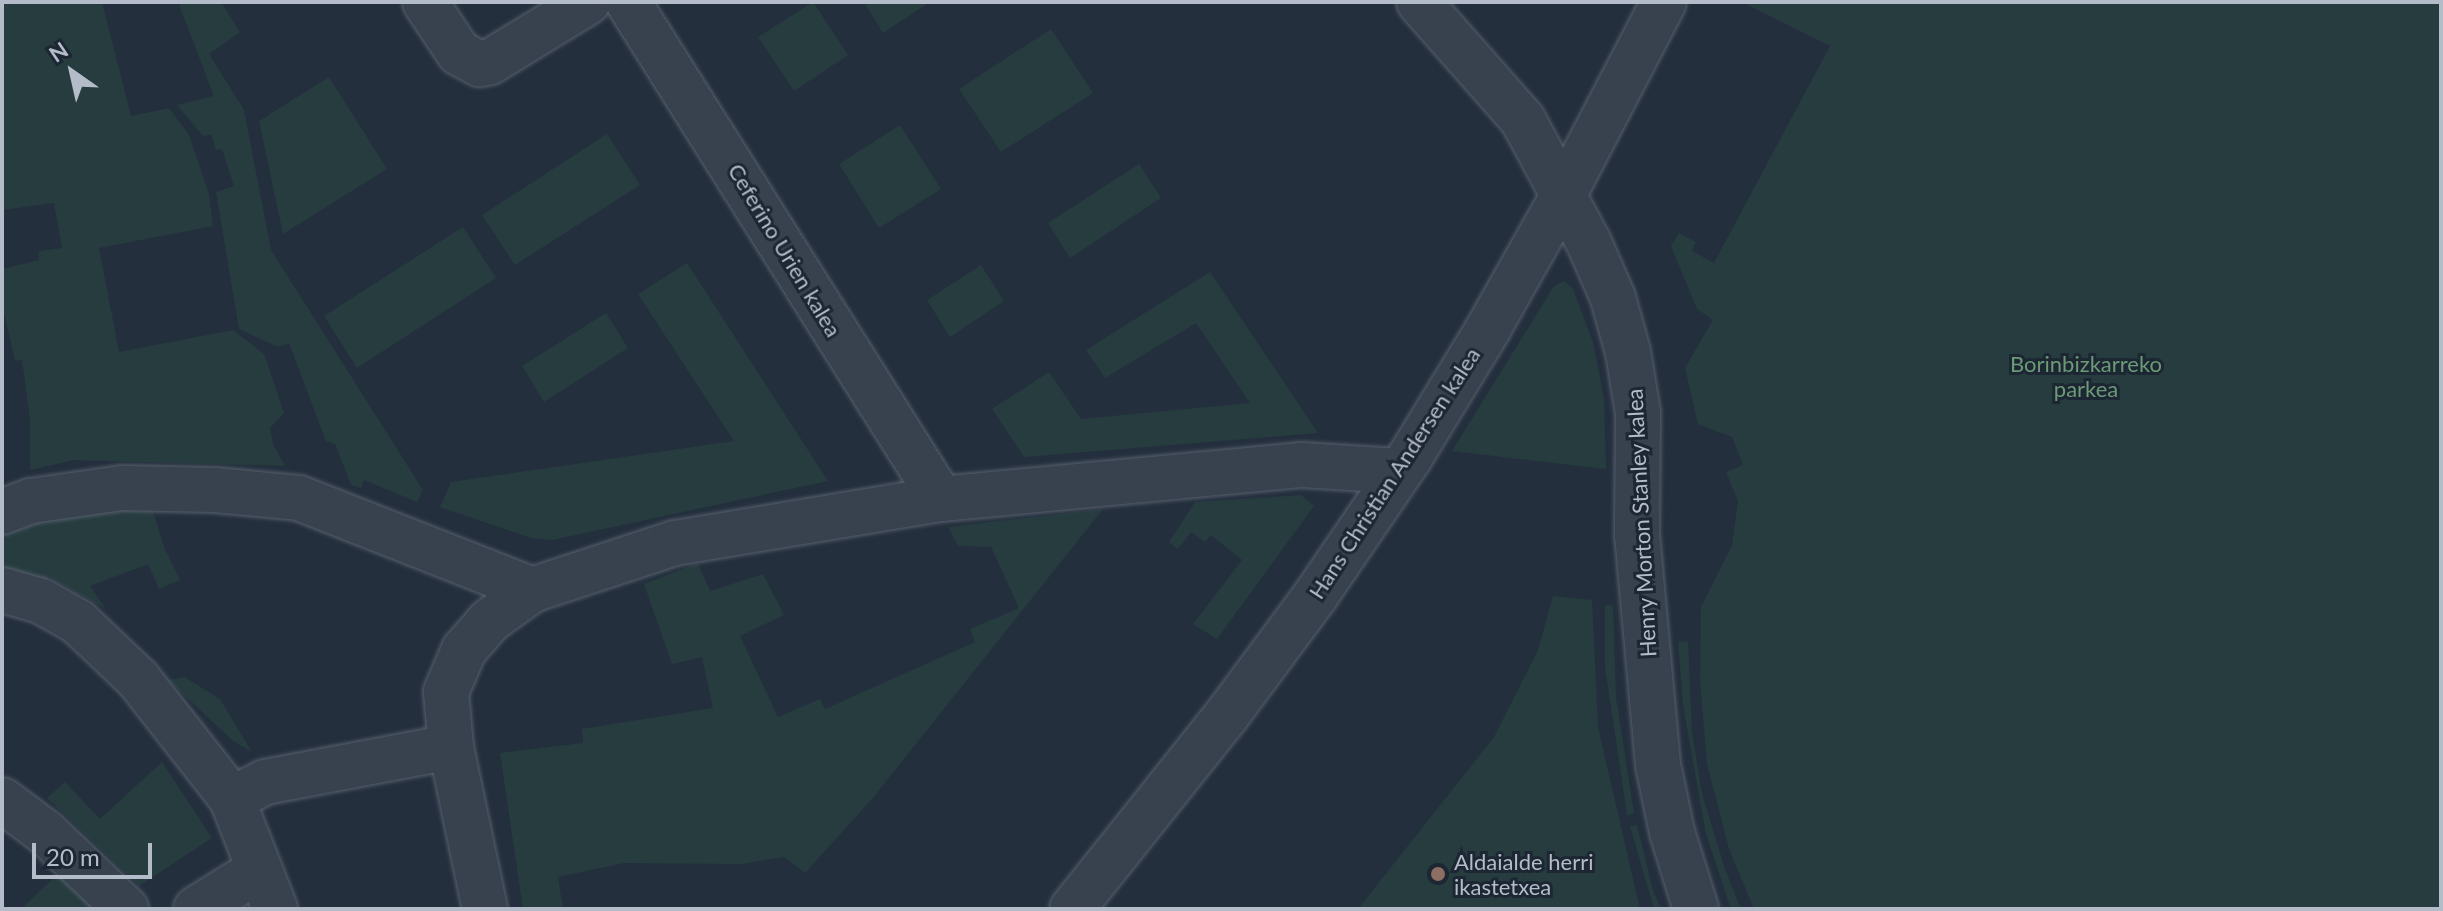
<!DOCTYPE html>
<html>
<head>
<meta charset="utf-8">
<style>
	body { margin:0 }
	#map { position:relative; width:2443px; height:911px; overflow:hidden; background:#242f3e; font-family:Lato,sans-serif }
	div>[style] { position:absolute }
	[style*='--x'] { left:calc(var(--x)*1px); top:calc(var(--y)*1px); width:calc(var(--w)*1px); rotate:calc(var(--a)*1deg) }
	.green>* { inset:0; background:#263c3f }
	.roads { filter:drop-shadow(0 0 2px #565f6c) drop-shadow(0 0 2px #565f6c) }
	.minor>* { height:44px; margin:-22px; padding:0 22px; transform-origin:22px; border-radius:22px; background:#38414e }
	.dots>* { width:22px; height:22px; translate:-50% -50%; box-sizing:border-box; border:4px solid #1d2633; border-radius:50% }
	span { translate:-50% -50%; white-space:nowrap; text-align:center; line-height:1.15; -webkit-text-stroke:6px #1d2633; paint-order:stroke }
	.street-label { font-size:22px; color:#b4bcc9 }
	.park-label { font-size:22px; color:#6b9a76 }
	.poi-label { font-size:22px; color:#b4bcc9 }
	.left { translate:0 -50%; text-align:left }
	.frame { position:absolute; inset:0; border:4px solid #b4bcc9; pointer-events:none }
	.north { position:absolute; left:32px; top:32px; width:80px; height:80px; -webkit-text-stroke:6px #1d2633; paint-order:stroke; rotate:326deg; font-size:22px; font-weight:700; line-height:32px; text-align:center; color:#b4bcc9 }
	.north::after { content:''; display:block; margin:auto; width:28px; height:36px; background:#b4bcc9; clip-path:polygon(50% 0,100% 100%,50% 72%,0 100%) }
	.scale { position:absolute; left:32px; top:843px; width:120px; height:36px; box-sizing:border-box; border:4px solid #b4bcc9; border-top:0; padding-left:10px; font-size:24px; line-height:28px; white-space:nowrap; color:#b4bcc9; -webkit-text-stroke:6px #1d2633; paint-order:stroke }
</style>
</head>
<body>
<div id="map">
	<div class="green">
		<i style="clip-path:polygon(2px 2px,102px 2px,131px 116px,169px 108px,189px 135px,209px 194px,213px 226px,99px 248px,119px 352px,233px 330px,264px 354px,284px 413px,270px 428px,273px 444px,285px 466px,74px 460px,30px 470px,30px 420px,22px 360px,15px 361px,2px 304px,2px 269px,39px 260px,39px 251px,62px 248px,54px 203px,2px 210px)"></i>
		<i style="clip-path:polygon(178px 2px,221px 2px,240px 32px,209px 54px,244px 110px,271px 250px,423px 490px,417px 502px,364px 480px,361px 488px,351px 485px,335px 444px,326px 441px,289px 343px,278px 347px,239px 329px,216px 192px,234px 186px,222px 149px,216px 150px,211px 134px,203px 136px,177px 105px,214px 96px)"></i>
		<i style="clip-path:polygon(813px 2px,848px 55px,794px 91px,758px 37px)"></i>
		<i style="clip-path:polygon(864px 2px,930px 2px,883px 33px)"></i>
		<i style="clip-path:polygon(1742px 2px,2441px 2px,2441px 909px,1754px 909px,1729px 849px,1707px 764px,1700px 680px,1701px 607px,1732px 545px,1738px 501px,1726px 472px,1743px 465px,1732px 437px,1698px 424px,1685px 368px,1713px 320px,1697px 309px,1671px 246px,1679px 233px,1696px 242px,1692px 251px,1714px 263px,1830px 46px)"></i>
		<i style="clip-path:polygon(1051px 29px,1093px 93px,1001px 152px,959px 89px)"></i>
		<i style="clip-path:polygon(329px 77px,387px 169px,283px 234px,259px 121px)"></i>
		<i style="clip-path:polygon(900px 125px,941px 189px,879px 228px,839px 164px)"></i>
		<i style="clip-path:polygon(607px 134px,640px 185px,515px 265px,482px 215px)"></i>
		<i style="clip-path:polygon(1139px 164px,1161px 198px,1070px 258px,1048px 223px)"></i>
		<i style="clip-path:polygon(463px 227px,496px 278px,357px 368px,324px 316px)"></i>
		<i style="clip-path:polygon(687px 263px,828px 481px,552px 540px,531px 538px,440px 507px,451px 482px,734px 441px,638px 294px)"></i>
		<i style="clip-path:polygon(981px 265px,1004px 301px,950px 337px,927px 300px)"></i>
		<i style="clip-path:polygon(1210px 272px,1318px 433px,1024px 457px,992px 409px,1049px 372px,1081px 419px,1250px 403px,1196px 323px,1105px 378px,1086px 350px)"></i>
		<i style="clip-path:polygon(1564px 281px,1573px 289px,1593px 342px,1604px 398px,1606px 469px,1452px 451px,1554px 286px)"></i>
		<i style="clip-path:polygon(606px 313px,628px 348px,544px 402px,522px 366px)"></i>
		<i style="clip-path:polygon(1301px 495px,1314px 506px,1217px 639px,1193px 624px,1242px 560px,1211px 535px,1205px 542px,1191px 532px,1178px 549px,1169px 542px,1195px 502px)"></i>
		<i style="clip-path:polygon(90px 509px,153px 511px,164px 547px,180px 580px,159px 589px,148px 564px,90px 586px,106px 609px,49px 577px,41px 583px,19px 578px,16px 570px,2px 567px,2px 532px)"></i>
		<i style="clip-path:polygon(1103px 509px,872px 799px,805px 873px,784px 857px,741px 864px,624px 863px,558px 877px,563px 909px,523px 909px,500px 753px,583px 743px,582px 729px,713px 708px,702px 657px,672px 664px,644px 584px,698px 563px,710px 591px,763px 574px,784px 615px,740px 636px,778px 717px,820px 699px,825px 709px,975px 642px,970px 629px,1019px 608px,991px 547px,958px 546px,948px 527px)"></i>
		<i style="clip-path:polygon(1553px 596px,1592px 600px,1598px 727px,1640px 909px,1358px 909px,1494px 737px,1538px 650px)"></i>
		<i style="clip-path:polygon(1605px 605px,1613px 606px,1616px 697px,1634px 814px,1627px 815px,1605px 667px)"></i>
		<i style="clip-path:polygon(1678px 641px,1688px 642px,1692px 732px,1702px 794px,1725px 869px,1741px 909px,1731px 909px,1706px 834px,1683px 705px)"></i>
		<i style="clip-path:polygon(184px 677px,220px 699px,252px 752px,233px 741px,168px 680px)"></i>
		<i style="clip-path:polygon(162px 762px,212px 838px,139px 886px,47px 798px,65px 782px,100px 819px)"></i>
		<i style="clip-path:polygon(1637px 825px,1652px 887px,1661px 909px,1654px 909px,1630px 826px)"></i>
		<i style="clip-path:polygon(62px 870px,103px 909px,21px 909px)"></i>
	</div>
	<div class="roads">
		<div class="minor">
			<i style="--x:425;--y:2;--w:61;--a:56.3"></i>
			<i style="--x:459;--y:53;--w:24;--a:28"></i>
			<i style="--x:480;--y:64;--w:10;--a:-11"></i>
			<i style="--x:490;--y:62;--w:115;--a:-31.5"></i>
			<i style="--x:628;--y:2;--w:587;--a:57.8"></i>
			<i style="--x:1419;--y:2;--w:157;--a:48.6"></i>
			<i style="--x:1523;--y:120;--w:140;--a:61.8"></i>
			<i style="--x:1589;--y:243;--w:60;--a:66.4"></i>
			<i style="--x:1613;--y:298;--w:56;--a:74.5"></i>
			<i style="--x:1628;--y:352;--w:62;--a:80.7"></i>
			<i style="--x:1638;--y:413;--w:121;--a:90.5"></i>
			<i style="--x:1637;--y:534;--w:232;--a:84.8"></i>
			<i style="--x:1658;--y:765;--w:68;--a:78.2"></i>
			<i style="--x:1672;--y:832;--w:81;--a:72.7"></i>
			<i style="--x:2;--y:512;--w:31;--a:-21"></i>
			<i style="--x:31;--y:501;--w:92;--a:-8.1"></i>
			<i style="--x:122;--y:488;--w:93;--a:1.2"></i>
			<i style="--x:215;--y:490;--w:84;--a:5.4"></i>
			<i style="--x:299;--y:498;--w:251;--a:21.5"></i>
			<i style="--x:2;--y:590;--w:41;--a:15.8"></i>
			<i style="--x:41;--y:601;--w:43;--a:29.6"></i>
			<i style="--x:78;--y:622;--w:83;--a:43.5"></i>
			<i style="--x:138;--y:679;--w:152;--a:51.9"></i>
			<i style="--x:232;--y:799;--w:118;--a:68.6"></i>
			<i style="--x:232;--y:799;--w:37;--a:-27"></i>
			<i style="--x:265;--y:782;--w:189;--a:-10.7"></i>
			<i style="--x:2;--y:800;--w:54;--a:36.7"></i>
			<i style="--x:45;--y:832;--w:112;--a:43.5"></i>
			<i style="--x:196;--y:909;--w:74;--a:-31.8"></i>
			<i style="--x:485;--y:909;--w:166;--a:-101.9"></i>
			<i style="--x:451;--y:747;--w:55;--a:-95.2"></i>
			<i style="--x:446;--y:692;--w:46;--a:-66.8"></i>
			<i style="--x:464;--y:650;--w:38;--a:-49"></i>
			<i style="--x:489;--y:621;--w:53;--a:-35.8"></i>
			<i style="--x:532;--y:590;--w:151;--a:-18.2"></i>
			<i style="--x:675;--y:543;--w:270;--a:-9.4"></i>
			<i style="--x:941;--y:499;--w:363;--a:-5.4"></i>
			<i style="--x:1302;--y:465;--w:97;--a:3.5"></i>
			<i style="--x:1072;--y:909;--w:248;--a:-51.4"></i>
			<i style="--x:1227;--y:715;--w:149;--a:-53.4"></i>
			<i style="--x:1316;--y:595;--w:167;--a:-55.7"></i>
			<i style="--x:1410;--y:457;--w:150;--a:-58.6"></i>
			<i style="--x:1488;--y:329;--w:155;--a:-60.6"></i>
			<i style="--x:1564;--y:194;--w:216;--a:-62.5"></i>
		</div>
	</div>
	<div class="dots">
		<i style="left:1438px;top:874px;background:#8d6e63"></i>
	</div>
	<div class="street-label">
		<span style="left:785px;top:250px;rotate:59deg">Ceferino Urien kalea</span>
		<span style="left:1394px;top:473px;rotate:-57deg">Hans Christian Andersen kalea</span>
		<span style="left:1641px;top:523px;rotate:-93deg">Henry Morton Stanley kalea</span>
	</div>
	<div class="park-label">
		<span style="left:2086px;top:376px">Borinbizkarreko<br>parkea</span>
	</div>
	<div class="poi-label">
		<span class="left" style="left:1454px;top:874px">Aldaialde herri<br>ikastetxea</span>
	</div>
	<div class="frame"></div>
	<div class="north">N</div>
	<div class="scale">20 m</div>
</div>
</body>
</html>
